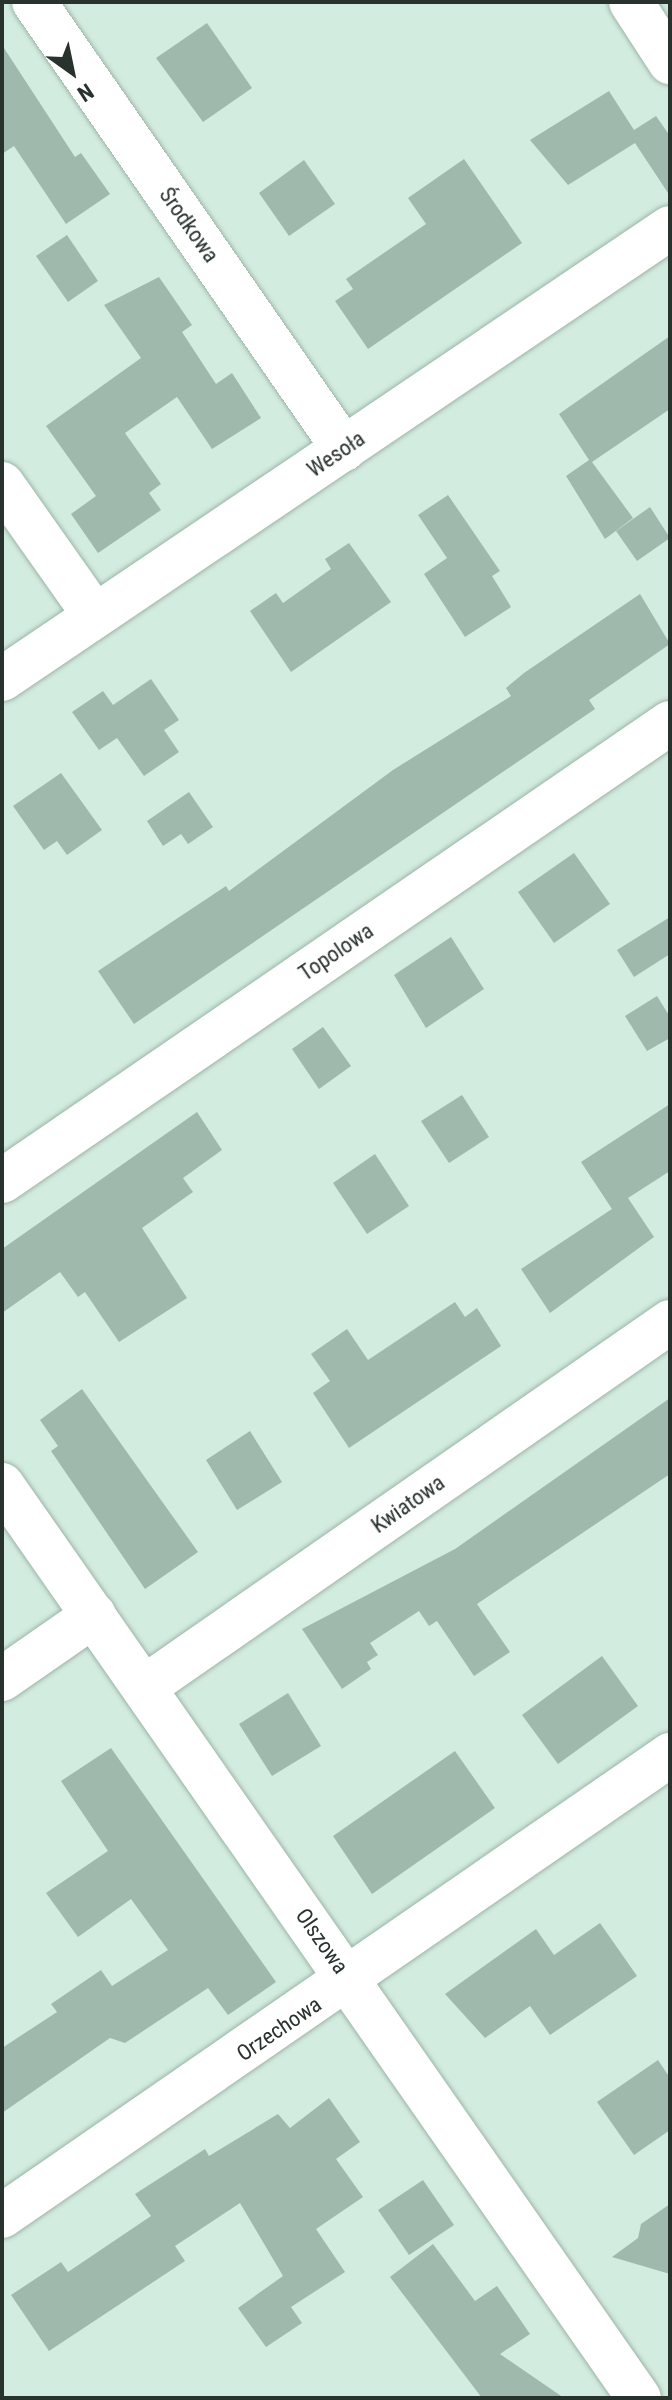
<!DOCTYPE html>
<html>
<head>
<meta charset="utf-8">
<style>
	body { margin:0 }
	#map { position:relative; width:672px; height:2400px; overflow:hidden; background:#d2eddf; font-family:"Roboto Condensed",sans-serif }
	div>[style] { position:absolute }
	[style*='--x'] { left:calc(var(--x)*1px); top:calc(var(--y)*1px); width:calc(var(--w)*1px); rotate:calc(var(--a)*1deg) }
	.building>* { inset:0; background:#9fb9ac }
	.roads { filter:drop-shadow(0 0 2px #9bb5a7) drop-shadow(0 0 2px #9bb5a7) }
	.minor>* { height:44px; margin:-22px; padding:0 22px; transform-origin:22px; border-radius:22px; background:#fff }
	span { translate:-50% -50%; white-space:nowrap; text-align:center; line-height:1.15; -webkit-text-stroke:7px #fff; paint-order:stroke }
	.street-label { font-size:22px; color:#29332e }
	.frame { position:absolute; inset:0; border:4px solid #29332e; pointer-events:none }
	.north { position:absolute; left:32px; top:32px; width:80px; height:80px; -webkit-text-stroke:6px #fff; paint-order:stroke; rotate:147deg; font-size:22px; font-weight:700; line-height:32px; text-align:center; color:#29332e }
	.north::after { content:''; display:block; margin:auto; width:28px; height:36px; background:#29332e; clip-path:polygon(50% 0,100% 100%,50% 72%,0 100%) }
</style>
</head>
<body>
<div id="map">
	<div class="building">
		<i style="clip-path:polygon(207px 23px,252px 88px,203px 122px,156px 58px)"></i>
		<i style="clip-path:polygon(2px 45px,75px 157px,81px 153px,110px 194px,66px 224px,14px 146px,2px 154px)"></i>
		<i style="clip-path:polygon(609px 91px,634px 130px,656px 116px,670px 136px,670px 196px,635px 143px,568px 185px,530px 140px)"></i>
		<i style="clip-path:polygon(464px 159px,522px 243px,368px 349px,335px 301px,353px 289px,346px 279px,426px 224px,408px 198px)"></i>
		<i style="clip-path:polygon(304px 160px,335px 204px,289px 236px,259px 193px)"></i>
		<i style="clip-path:polygon(67px 235px,98px 281px,68px 302px,36px 256px)"></i>
		<i style="clip-path:polygon(159px 277px,192px 325px,182px 332px,216px 384px,232px 373px,261px 418px,212px 449px,177px 397px,125px 433px,161px 484px,149px 493px,161px 510px,98px 553px,71px 514px,96px 496px,46px 426px,141px 358px,104px 305px)"></i>
		<i style="clip-path:polygon(670px 336px,670px 409px,592px 462px,633px 518px,605px 539px,566px 476px,589px 460px,559px 414px)"></i>
		<i style="clip-path:polygon(448px 495px,500px 571px,492px 576px,511px 607px,465px 637px,424px 574px,447px 558px,418px 515px)"></i>
		<i style="clip-path:polygon(650px 507px,670px 538px,637px 561px,616px 531px)"></i>
		<i style="clip-path:polygon(349px 543px,391px 602px,291px 672px,250px 611px,276px 593px,283px 603px,331px 569px,325px 559px)"></i>
		<i style="clip-path:polygon(640px 594px,670px 644px,589px 700px,595px 709px,134px 1024px,98px 971px,226px 886px,229px 891px,393px 770px,511px 696px,506px 688px,524px 673px)"></i>
		<i style="clip-path:polygon(151px 679px,179px 720px,164px 730px,179px 752px,144px 776px,117px 738px,99px 750px,72px 712px,103px 691px,113px 705px)"></i>
		<i style="clip-path:polygon(61px 773px,102px 830px,67px 855px,57px 841px,44px 850px,13px 806px)"></i>
		<i style="clip-path:polygon(189px 792px,213px 827px,188px 844px,181px 834px,163px 846px,147px 821px)"></i>
		<i style="clip-path:polygon(574px 853px,610px 904px,554px 943px,518px 892px)"></i>
		<i style="clip-path:polygon(670px 917px,670px 954px,634px 977px,617px 950px)"></i>
		<i style="clip-path:polygon(451px 937px,484px 989px,426px 1028px,394px 975px)"></i>
		<i style="clip-path:polygon(657px 996px,670px 1017px,670px 1038px,647px 1051px,625px 1016px)"></i>
		<i style="clip-path:polygon(323px 1027px,351px 1066px,319px 1089px,292px 1049px)"></i>
		<i style="clip-path:polygon(462px 1095px,489px 1137px,449px 1163px,421px 1121px)"></i>
		<i style="clip-path:polygon(670px 1104px,670px 1171px,628px 1198px,654px 1237px,550px 1313px,521px 1269px,612px 1209px,581px 1162px)"></i>
		<i style="clip-path:polygon(197px 1112px,222px 1150px,183px 1178px,193px 1192px,142px 1228px,187px 1298px,119px 1342px,85px 1292px,78px 1297px,60px 1272px,2px 1313px,2px 1249px)"></i>
		<i style="clip-path:polygon(375px 1154px,409px 1206px,367px 1234px,333px 1183px)"></i>
		<i style="clip-path:polygon(455px 1302px,465px 1317px,477px 1308px,501px 1346px,349px 1448px,313px 1393px,330px 1381px,311px 1354px,347px 1329px,368px 1360px)"></i>
		<i style="clip-path:polygon(82px 1389px,198px 1552px,145px 1589px,51px 1451px,58px 1446px,40px 1420px)"></i>
		<i style="clip-path:polygon(670px 1398px,670px 1474px,477px 1604px,510px 1652px,474px 1676px,437px 1621px,429px 1626px,419px 1611px,370px 1643px,378px 1655px,367px 1662px,371px 1669px,342px 1689px,302px 1629px,455px 1549px)"></i>
		<i style="clip-path:polygon(250px 1431px,282px 1482px,237px 1510px,206px 1460px)"></i>
		<i style="clip-path:polygon(602px 1656px,638px 1706px,558px 1764px,522px 1715px)"></i>
		<i style="clip-path:polygon(288px 1693px,321px 1746px,272px 1776px,239px 1724px)"></i>
		<i style="clip-path:polygon(111px 1748px,276px 1982px,228px 2015px,208px 1988px,125px 2043px,110px 2038px,2px 2113px,2px 2048px,57px 2012px,51px 2004px,101px 1970px,112px 1986px,168px 1950px,131px 1899px,78px 1937px,46px 1893px,108px 1851px,61px 1781px)"></i>
		<i style="clip-path:polygon(455px 1751px,495px 1808px,372px 1894px,333px 1836px)"></i>
		<i style="clip-path:polygon(600px 1923px,637px 1976px,550px 2035px,530px 2006px,485px 2038px,445px 1994px,536px 1929px,554px 1955px)"></i>
		<i style="clip-path:polygon(658px 2060px,670px 2078px,670px 2130px,634px 2155px,597px 2102px)"></i>
		<i style="clip-path:polygon(329px 2098px,360px 2142px,336px 2159px,363px 2197px,316px 2229px,345px 2272px,291px 2307px,302px 2323px,266px 2347px,238px 2308px,283px 2276px,240px 2203px,175px 2246px,185px 2261px,49px 2351px,11px 2295px,61px 2262px,68px 2272px,151px 2216px,135px 2194px,205px 2149px,209px 2156px,278px 2114px,290px 2128px)"></i>
		<i style="clip-path:polygon(423px 2180px,454px 2225px,409px 2255px,378px 2210px)"></i>
		<i style="clip-path:polygon(670px 2204px,670px 2274px,612px 2257px,638px 2238px,641px 2224px)"></i>
		<i style="clip-path:polygon(433px 2244px,475px 2301px,497px 2286px,530px 2334px,500px 2354px,564px 2398px,482px 2398px,390px 2277px)"></i>
	</div>
	<div class="roads">
		<div class="minor">
			<i style="--x:34;--y:2;--w:544;--a:55.26"></i>
			<i style="--x:631;--y:2;--w:72;--a:57"></i>
			<i style="--x:2;--y:484;--w:161;--a:54.8"></i>
			<i style="--x:2;--y:679;--w:806;--a:-34.03"></i>
			<i style="--x:2;--y:1181;--w:810;--a:-34.44"></i>
			<i style="--x:2;--y:1485;--w:1113;--a:55.1"></i>
			<i style="--x:2;--y:1679;--w:112;--a:-34.8"></i>
			<i style="--x:146;--y:1686;--w:638;--a:-34.79"></i>
			<i style="--x:2;--y:2216;--w:812;--a:-34.61"></i>
		</div>
	</div>
	<div class="street-label">
		<span style="left:189px;top:225px;rotate:55deg">Środkowa</span>
		<span style="left:336px;top:454px;rotate:-34deg">Wesoła</span>
		<span style="left:336px;top:952px;rotate:-34deg">Topolowa</span>
		<span style="left:408px;top:1504px;rotate:-35deg">Kwiatowa</span>
		<span style="left:322px;top:1941px;rotate:55deg">Olszowa</span>
		<span style="left:279px;top:2029px;rotate:-34deg">Orzechowa</span>
	</div>
	<div class="frame"></div>
	<div class="north">N</div>
</div>
</body>
</html>
